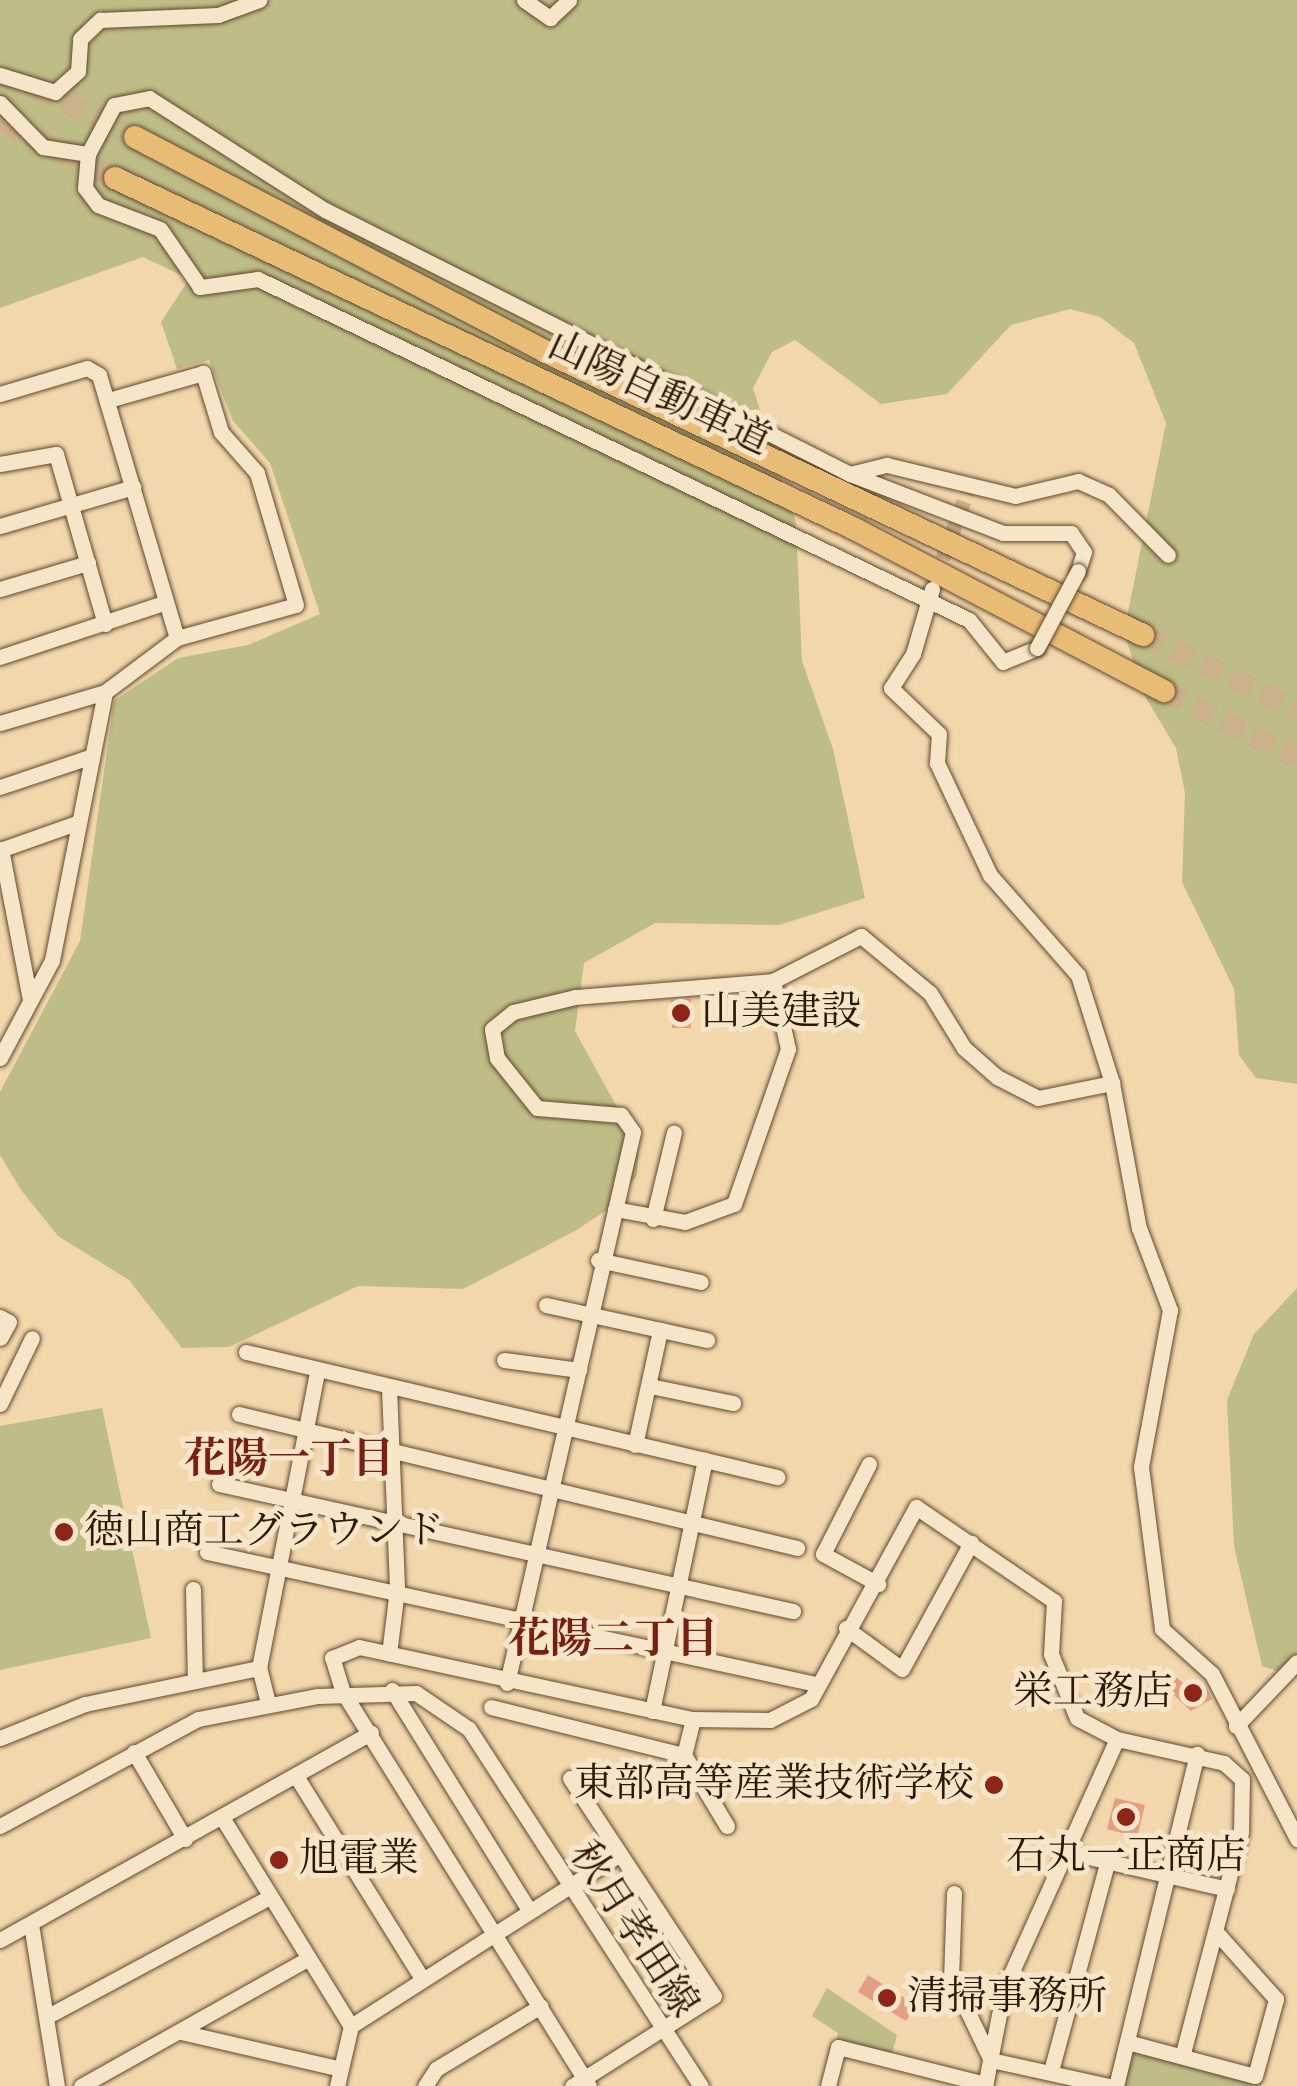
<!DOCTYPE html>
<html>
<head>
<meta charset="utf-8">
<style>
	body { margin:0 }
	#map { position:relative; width:1297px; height:2086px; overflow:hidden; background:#f2d7ac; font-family:"IM FELL DW Pica","Noto Serif JP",serif }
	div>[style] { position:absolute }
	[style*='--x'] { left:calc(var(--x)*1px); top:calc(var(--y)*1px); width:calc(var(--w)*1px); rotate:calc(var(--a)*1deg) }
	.green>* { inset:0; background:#bebd87 }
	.building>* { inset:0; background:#e39e83 }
	.minor-tunnel>* { height:15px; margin-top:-7.5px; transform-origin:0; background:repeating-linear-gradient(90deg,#cbb18a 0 15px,transparent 0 23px) }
	.highway-tunnel>* { height:22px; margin-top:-11px; transform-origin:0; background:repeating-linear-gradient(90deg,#cbb18a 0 22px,transparent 0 33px) }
	.roads { filter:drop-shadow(0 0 2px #60482e) drop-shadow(0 0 2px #60482e) }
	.minor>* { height:15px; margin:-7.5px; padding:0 7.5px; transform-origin:7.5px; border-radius:7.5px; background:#f7e5c9 }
	.highway>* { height:22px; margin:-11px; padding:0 11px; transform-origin:11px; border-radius:11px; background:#e9bc76 }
	.bridges { filter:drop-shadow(0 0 2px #60482e) drop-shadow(0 0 2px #60482e) }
	.minor-bridge>* { height:15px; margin:-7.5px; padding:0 7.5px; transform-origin:7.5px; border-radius:7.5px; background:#f7e5c9 }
	.dots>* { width:28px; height:28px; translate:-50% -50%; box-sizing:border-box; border:5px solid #f7e5c9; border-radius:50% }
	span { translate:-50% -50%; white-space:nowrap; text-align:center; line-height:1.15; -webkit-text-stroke:10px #f7e5c9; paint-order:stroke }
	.street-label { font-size:40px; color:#301804 }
	.poi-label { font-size:40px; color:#301804 }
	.left { translate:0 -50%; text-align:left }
	.right { translate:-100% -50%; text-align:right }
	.neighbourhood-label { font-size:42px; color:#7a1f14; font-weight:700 }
</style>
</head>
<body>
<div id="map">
	<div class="green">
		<i style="clip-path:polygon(0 0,1297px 0,1297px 1084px,1256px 1078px,1239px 1055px,1234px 989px,1182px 882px,1185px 793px,1176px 748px,1143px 693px,1124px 632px,1166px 423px,1134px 343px,1100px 317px,1070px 309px,1011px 325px,947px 394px,881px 404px,795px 340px,772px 352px,753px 388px,796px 523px,802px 661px,833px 749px,865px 898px,779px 925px,655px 923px,584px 963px,575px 1031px,639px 1147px,637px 1175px,616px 1204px,575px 1231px,463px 1289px,358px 1286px,229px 1347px,182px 1348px,129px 1280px,58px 1236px,21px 1190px,0 1155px,0 1092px,80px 941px,114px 701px,178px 658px,248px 645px,320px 614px,270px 463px,233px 421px,209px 360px,177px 369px,161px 322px,189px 279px,143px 257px,0 308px)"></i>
		<i style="clip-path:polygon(1297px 1288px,1297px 1677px,1262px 1666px,1234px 1546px,1227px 1400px,1254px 1334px)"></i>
		<i style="clip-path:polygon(102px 1408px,151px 1638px,0 1670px,0 1426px)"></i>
		<i style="clip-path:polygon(827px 1988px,897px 2035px,891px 2057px,836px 2044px,838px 2033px,812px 2016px)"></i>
		<i style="clip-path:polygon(1133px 2050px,1262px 2079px,1261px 2086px,1121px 2086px)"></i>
	</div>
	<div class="building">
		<i style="clip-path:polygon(691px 999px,691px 1028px,672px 1028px,671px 1000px)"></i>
		<i style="clip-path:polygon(1174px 1675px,1192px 1691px,1205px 1684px,1212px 1699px,1191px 1711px,1164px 1686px)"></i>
		<i style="clip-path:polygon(1115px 1798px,1145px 1805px,1137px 1837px,1107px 1829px)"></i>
		<i style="clip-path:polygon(868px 1975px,916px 2005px,906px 2021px,858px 1992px)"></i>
	</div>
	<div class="minor-tunnel">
		<i style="--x:935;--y:580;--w:96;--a:-69.9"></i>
	</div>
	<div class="highway-tunnel">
		<i style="--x:34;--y:86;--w:113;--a:26.8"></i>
		<i style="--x:0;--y:122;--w:128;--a:26"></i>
		<i style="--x:1143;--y:635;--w:172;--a:26.3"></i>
		<i style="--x:1164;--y:691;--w:149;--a:26.7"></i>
	</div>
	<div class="roads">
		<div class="minor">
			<i style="--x:524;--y:0;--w:32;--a:35"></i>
			<i style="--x:550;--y:18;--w:26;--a:-43"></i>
			<i style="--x:0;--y:75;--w:58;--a:17.2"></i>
			<i style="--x:55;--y:92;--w:31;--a:-42"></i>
			<i style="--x:78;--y:71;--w:32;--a:-86"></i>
			<i style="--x:80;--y:39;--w:28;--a:-44"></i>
			<i style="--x:100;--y:20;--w:118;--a:-2.4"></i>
			<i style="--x:218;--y:15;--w:44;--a:-20.1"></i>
			<i style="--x:0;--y:103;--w:62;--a:45.7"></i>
			<i style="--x:43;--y:147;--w:46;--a:8.8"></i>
			<i style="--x:0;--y:394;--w:91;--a:-16.6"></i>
			<i style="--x:87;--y:368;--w:14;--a:30"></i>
			<i style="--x:99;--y:375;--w:274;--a:73.5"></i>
			<i style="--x:0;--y:464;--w:57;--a:-10.1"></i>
			<i style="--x:56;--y:454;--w:177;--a:73.9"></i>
			<i style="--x:850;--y:474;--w:164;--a:21.1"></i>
			<i style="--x:1003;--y:533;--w:68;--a:0"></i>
			<i style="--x:1071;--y:533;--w:23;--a:56"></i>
			<i style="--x:1084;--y:552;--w:20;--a:108"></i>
			<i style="--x:0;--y:526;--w:139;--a:-16.3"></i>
			<i style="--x:0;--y:589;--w:92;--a:-16.5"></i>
			<i style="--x:932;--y:589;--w:68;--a:106.3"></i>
			<i style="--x:913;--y:654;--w:40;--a:122.9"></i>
			<i style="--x:891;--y:688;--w:66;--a:43.8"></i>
			<i style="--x:939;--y:734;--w:29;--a:94"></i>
			<i style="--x:937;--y:763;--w:124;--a:64.7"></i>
			<i style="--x:990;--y:875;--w:133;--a:48.7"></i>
			<i style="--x:1078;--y:975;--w:113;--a:72.5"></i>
			<i style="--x:1112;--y:1083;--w:147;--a:79.5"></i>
			<i style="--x:1139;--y:1228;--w:88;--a:69.3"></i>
			<i style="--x:1170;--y:1310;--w:160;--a:100.5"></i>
			<i style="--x:1141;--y:1467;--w:163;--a:82.6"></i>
			<i style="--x:1162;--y:1629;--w:67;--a:42"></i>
			<i style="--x:1212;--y:1674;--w:186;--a:62.7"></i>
			<i style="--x:1037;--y:648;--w:37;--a:158"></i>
			<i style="--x:1003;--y:662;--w:54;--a:-129"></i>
			<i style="--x:969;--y:620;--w:789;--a:-154.38"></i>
			<i style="--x:258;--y:279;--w:59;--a:172.1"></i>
			<i style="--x:200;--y:287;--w:70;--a:-124.6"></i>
			<i style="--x:160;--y:229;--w:66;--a:-158.8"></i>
			<i style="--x:98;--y:205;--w:21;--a:-127"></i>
			<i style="--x:85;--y:188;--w:34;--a:-85"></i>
			<i style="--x:88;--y:154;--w:55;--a:-62"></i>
			<i style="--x:114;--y:105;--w:36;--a:-11"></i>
			<i style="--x:149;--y:98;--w:209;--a:32.5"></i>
			<i style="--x:325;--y:210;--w:588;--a:26.7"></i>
			<i style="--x:850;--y:474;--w:38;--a:-14"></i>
			<i style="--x:887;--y:465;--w:132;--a:13.6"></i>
			<i style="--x:1015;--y:496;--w:65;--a:-13.4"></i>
			<i style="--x:1078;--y:481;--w:34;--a:24"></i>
			<i style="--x:1109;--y:495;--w:84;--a:45.5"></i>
			<i style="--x:0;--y:657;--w:175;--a:-18.3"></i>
			<i style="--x:0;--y:723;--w:109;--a:-16.4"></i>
			<i style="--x:105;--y:692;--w:90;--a:-36.9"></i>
			<i style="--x:177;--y:638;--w:123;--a:-15.5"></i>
			<i style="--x:296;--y:605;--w:138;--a:-106.5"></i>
			<i style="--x:257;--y:473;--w:55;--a:-131.3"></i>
			<i style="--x:221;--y:432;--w:62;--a:-107"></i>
			<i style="--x:203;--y:373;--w:99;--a:164.1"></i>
			<i style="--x:0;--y:787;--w:97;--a:-18.6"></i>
			<i style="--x:1;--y:849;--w:154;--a:79.1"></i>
			<i style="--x:0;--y:850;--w:84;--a:-19.5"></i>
			<i style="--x:0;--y:1058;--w:111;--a:-62"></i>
			<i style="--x:52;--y:960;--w:273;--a:-78.8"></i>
			<i style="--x:615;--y:1209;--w:71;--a:10.5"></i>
			<i style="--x:685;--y:1222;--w:52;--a:-20.2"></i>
			<i style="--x:734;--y:1204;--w:164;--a:-70.8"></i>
			<i style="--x:788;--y:1049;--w:70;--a:-102.4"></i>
			<i style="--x:653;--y:1219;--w:89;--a:-76.4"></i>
			<i style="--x:598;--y:1260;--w:105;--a:12.1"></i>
			<i style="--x:546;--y:1305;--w:165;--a:12.3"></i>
			<i style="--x:0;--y:1317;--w:10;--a:29"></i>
			<i style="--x:9;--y:1322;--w:18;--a:119"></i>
			<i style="--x:246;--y:1352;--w:546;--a:13.25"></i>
			<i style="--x:504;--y:1360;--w:76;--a:7.6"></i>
			<i style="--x:650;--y:1386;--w:85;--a:11.6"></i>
			<i style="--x:389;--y:1388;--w:201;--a:87.7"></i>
			<i style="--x:397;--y:1589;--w:65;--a:97"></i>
			<i style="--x:0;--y:1404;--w:73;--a:-64.1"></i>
			<i style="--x:239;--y:1414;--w:574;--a:13.5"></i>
			<i style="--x:635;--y:1445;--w:118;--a:-77.7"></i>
			<i style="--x:869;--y:1464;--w:101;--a:117.1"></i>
			<i style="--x:823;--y:1554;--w:63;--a:28.6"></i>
			<i style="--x:219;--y:1484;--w:588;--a:12.48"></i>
			<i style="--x:207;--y:1552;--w:623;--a:12.23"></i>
			<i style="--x:193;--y:1589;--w:92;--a:88.8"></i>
			<i style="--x:846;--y:1628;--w:69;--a:36.2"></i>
			<i style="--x:902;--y:1669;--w:144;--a:-61.3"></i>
			<i style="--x:507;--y:1683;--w:565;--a:-77.12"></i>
			<i style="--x:633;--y:1132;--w:21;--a:-125"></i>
			<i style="--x:621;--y:1115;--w:84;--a:-175.2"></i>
			<i style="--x:537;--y:1108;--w:64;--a:-128.7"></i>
			<i style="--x:497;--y:1058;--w:29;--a:-100"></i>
			<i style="--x:492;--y:1029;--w:27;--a:-39"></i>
			<i style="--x:513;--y:1012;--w:64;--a:-13.6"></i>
			<i style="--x:575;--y:997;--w:199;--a:-4.6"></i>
			<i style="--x:773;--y:981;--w:99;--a:-27.1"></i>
			<i style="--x:861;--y:936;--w:89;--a:39.6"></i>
			<i style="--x:930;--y:993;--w:65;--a:58.3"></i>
			<i style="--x:964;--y:1048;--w:44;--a:41.3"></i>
			<i style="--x:997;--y:1077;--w:46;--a:27.1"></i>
			<i style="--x:1038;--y:1098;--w:76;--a:-11.5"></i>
			<i style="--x:392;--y:1690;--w:259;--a:58.1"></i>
			<i style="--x:268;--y:1703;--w:36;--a:-104"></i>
			<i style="--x:259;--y:1668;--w:303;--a:-78.9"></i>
			<i style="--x:491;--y:1707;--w:199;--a:14"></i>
			<i style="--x:652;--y:1711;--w:257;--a:-78.1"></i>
			<i style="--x:693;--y:1719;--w:37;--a:104"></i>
			<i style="--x:684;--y:1755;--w:83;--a:58.8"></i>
			<i style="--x:1236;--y:1726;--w:88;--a:-46.4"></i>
			<i style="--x:0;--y:1738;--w:92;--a:-21.8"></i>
			<i style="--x:85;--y:1704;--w:178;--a:-11.7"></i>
			<i style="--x:134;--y:1752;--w:101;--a:59.6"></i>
			<i style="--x:296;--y:1776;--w:237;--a:58.1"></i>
			<i style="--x:570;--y:1778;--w:261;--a:56.6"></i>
			<i style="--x:714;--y:1996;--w:168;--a:147.6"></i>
			<i style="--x:223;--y:1819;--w:243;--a:58.3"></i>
			<i style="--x:0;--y:1826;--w:225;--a:-28.4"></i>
			<i style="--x:198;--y:1719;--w:122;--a:-10.9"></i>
			<i style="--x:318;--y:1696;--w:98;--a:-1.8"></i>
			<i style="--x:416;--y:1693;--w:64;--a:34.2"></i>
			<i style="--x:469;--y:1729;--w:426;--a:57"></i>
			<i style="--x:1071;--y:1853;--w:160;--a:13"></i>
			<i style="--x:954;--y:1893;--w:84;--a:92"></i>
			<i style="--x:951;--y:1977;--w:92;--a:64.3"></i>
			<i style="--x:31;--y:1924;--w:164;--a:80.9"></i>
			<i style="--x:0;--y:1940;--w:425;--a:-29.2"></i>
			<i style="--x:46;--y:2017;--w:254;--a:-28.2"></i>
			<i style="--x:181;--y:2032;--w:164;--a:13"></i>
			<i style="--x:1127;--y:2042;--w:132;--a:14.9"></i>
			<i style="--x:1255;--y:2076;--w:80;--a:-74.7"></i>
			<i style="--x:1276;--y:1999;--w:89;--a:-131.8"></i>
			<i style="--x:991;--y:2060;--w:121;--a:12.4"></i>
			<i style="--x:1051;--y:2071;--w:214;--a:-74.9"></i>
			<i style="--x:81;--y:2086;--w:261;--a:-29.3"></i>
			<i style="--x:337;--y:2086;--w:62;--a:-76.9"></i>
			<i style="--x:351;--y:2026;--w:319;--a:-32.6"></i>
			<i style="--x:425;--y:2086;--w:20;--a:-57"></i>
			<i style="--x:436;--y:2069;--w:122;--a:-31"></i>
			<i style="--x:589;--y:2086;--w:464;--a:-122"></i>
			<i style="--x:343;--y:1693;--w:37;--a:-107"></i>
			<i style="--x:332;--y:1658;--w:29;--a:-22"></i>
			<i style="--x:359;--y:1647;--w:342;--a:12.2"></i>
			<i style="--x:693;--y:1719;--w:77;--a:0.7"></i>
			<i style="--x:770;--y:1720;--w:46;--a:-27.1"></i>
			<i style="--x:811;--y:1699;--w:219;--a:-61.3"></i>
			<i style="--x:916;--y:1507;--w:167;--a:34.3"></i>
			<i style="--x:1054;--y:1601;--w:53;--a:93.2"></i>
			<i style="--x:1051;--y:1654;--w:69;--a:67.9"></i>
			<i style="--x:1077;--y:1718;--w:45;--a:27.7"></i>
			<i style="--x:1117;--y:1739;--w:110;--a:12.6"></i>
			<i style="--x:1224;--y:1763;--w:24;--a:42"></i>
			<i style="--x:1242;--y:1779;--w:53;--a:91.1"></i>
			<i style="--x:1241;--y:1832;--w:228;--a:104.7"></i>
			<i style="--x:828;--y:2086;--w:40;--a:-75.6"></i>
			<i style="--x:838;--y:2047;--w:152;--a:14.1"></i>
			<i style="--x:985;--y:2086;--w:99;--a:-78.9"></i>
			<i style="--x:1004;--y:1989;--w:274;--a:-65.7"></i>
			<i style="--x:1116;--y:2086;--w:342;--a:-76.3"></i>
		</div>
		<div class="highway">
			<i style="--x:135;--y:137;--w:464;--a:27.6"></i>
			<i style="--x:546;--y:352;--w:661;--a:25.36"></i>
			<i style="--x:115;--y:178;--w:819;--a:25.38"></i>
			<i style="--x:855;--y:529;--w:349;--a:27.7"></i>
		</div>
	</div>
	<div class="bridges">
		<div class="minor-bridge">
			<i style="--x:1037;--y:648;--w:87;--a:-62"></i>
		</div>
	</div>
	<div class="dots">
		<i style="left:681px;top:1013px;background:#8f2418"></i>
		<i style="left:64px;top:1532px;background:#8f2418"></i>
		<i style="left:1193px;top:1693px;background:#8f2418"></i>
		<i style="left:994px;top:1785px;background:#8f2418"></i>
		<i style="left:1126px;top:1817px;background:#8f2418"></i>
		<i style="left:279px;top:1860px;background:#8f2418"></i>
		<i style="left:887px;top:1998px;background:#8f2418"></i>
	</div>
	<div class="street-label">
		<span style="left:659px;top:394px;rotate:25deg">山陽自動車道</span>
		<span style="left:633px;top:1930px;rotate:57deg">秋月孝田線</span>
	</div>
	<div class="poi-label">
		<span class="left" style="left:701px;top:1013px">山美建設</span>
		<span class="left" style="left:84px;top:1532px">徳山商工グラウンド</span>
		<span class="right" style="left:1173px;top:1693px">栄工務店</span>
		<span class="right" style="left:974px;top:1785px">東部高等産業技術学校</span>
		<span style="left:1126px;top:1857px">石丸一正商店</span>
		<span class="left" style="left:299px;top:1860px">旭電業</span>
		<span class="left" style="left:907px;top:1998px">清掃事務所</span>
	</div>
	<div class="neighbourhood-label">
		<span style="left:289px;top:1460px">花陽一丁目</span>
		<span style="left:613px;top:1640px">花陽二丁目</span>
	</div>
</div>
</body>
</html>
